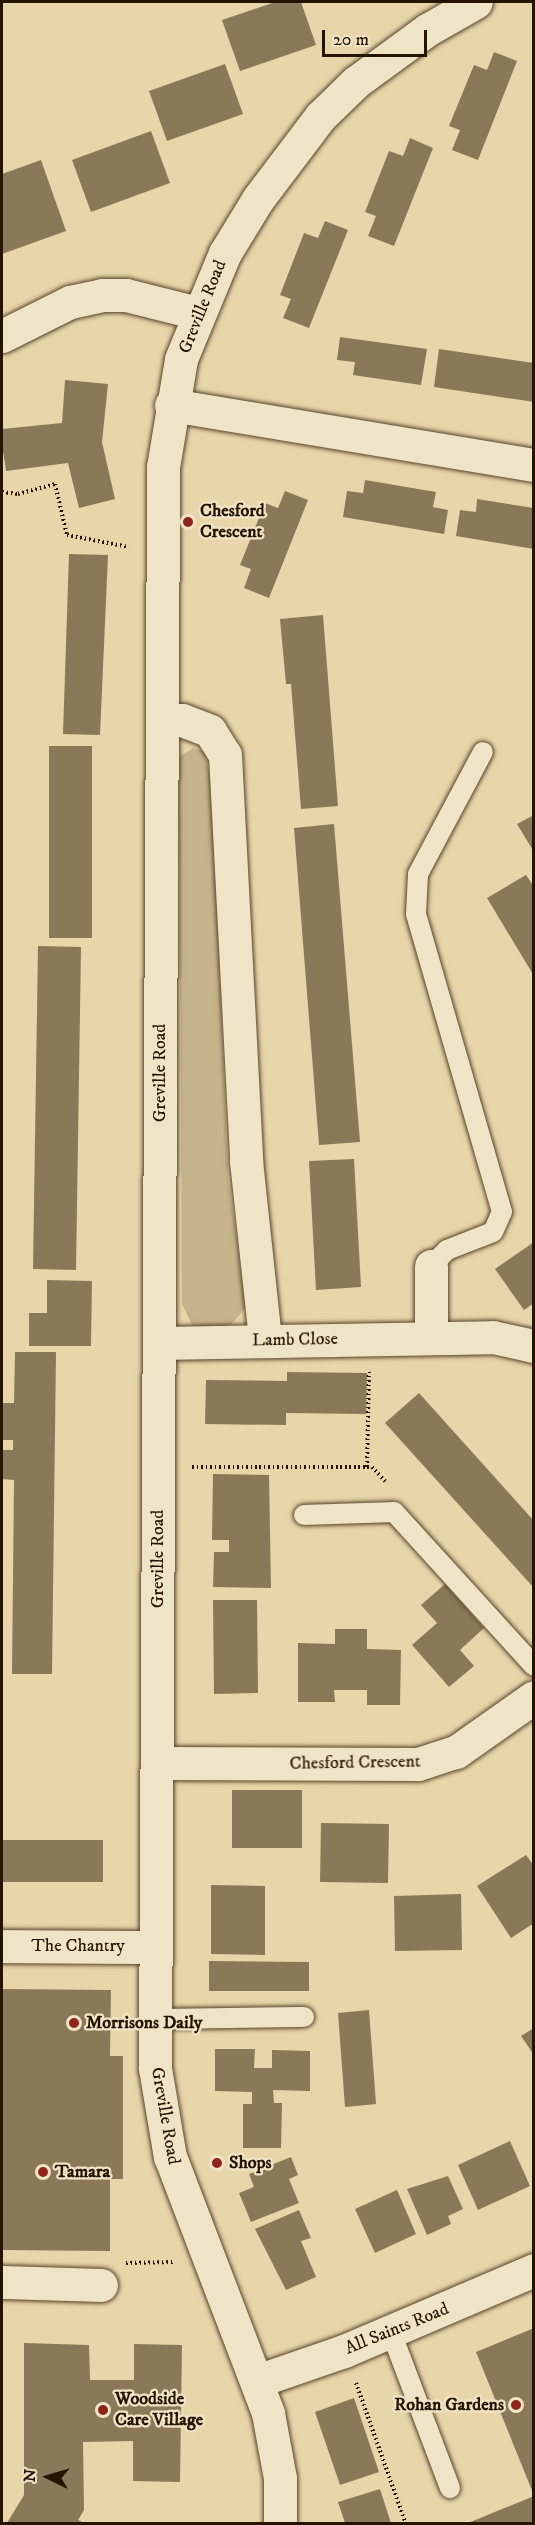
<!DOCTYPE html>
<html>
<head>
<meta charset="utf-8">
<style>
	body { margin:0 }
	#map { position:relative; width:535px; height:2525px; overflow:hidden; background:#e8d5a9; font-family:"IM FELL DW Pica",serif }
	div>[style] { position:absolute }
	[style*='--x'] { left:calc(var(--x)*1px); top:calc(var(--y)*1px); width:calc(var(--w)*1px); rotate:calc(var(--a)*1deg) }
	.green>* { inset:0; background:#c7b48c }
	.building>* { inset:0; background:#8b7858 }
	.path>* { height:4px; margin-top:-2px; transform-origin:0; background:repeating-linear-gradient(90deg,#261300 0 1.5px,transparent 0 4.5px) }
	.roads { filter:drop-shadow(0 0 2px #56442a) drop-shadow(0 0 2px #56442a) }
	.service>* { height:20px; margin:-10px; padding:0 10px; transform-origin:10px; border-radius:10px; background:#f0e4c7 }
	.minor>* { height:33px; margin:-16.5px; padding:0 16.5px; transform-origin:16.5px; border-radius:16.5px; background:#f0e4c7 }
	.tertiary>* { height:33px; margin:-16.5px; padding:0 16.5px; transform-origin:16.5px; border-radius:16.5px; background:#f0e4c7 }
	.dots>* { width:16px; height:16px; translate:-50% -50%; box-sizing:border-box; border:3px solid #f0e4c7; border-radius:50% }
	span { translate:-50% -50%; white-space:nowrap; text-align:center; line-height:1.15; -webkit-text-stroke:4.5px #f0e4c7; paint-order:stroke }
	.street-label { font-size:18px; color:#261300 }
	.poi-label { font-size:18px; color:#261300; font-weight:700 }
	.left { translate:0 -50%; text-align:left }
	.right { translate:-100% -50%; text-align:right }
	.frame { position:absolute; inset:0; border:3px solid #261300; pointer-events:none }
	.north { position:absolute; left:18px; top:2447px; width:60px; height:60px; -webkit-text-stroke:4px #f0e4c7; paint-order:stroke; rotate:275deg; font-size:16px; font-weight:700; line-height:24px; text-align:center; color:#261300 }
	.north::after { content:''; display:block; margin:auto; width:21px; height:27px; background:#261300; clip-path:polygon(50% 0,100% 100%,50% 72%,0 100%) }
	.scale { position:absolute; left:322px; top:30px; width:105px; height:27px; box-sizing:border-box; border:3px solid #261300; border-top:0; padding-left:8px; font-size:18px; line-height:21px; white-space:nowrap; color:#261300; -webkit-text-stroke:4px #f0e4c7; paint-order:stroke }
</style>
</head>
<body>
<div id="map">
	<div class="green">
		<i style="clip-path:polygon(193px 748px,205px 752px,212px 788px,228px 1179px,246px 1307px,230px 1326px,195px 1331px,182px 1304px,179px 757px)"></i>
	</div>
	<div class="building">
		<i style="clip-path:polygon(275px 2px,301px 2px,316px 45px,240px 71px,222px 20px)"></i>
		<i style="clip-path:polygon(494px 52px,517px 61px,478px 160px,452px 150px,460px 130px,449px 126px,474px 65px,487px 70px)"></i>
		<i style="clip-path:polygon(225px 64px,243px 114px,167px 141px,149px 91px)"></i>
		<i style="clip-path:polygon(151px 131px,170px 183px,91px 212px,72px 160px)"></i>
		<i style="clip-path:polygon(410px 138px,433px 148px,394px 246px,368px 236px,376px 216px,365px 212px,389px 151px,403px 156px)"></i>
		<i style="clip-path:polygon(41px 160px,66px 231px,2px 254px,2px 174px)"></i>
		<i style="clip-path:polygon(325px 221px,348px 230px,309px 328px,283px 318px,291px 299px,280px 295px,304px 233px,318px 238px)"></i>
		<i style="clip-path:polygon(340px 337px,427px 349px,421px 385px,353px 375px,355px 362px,337px 360px)"></i>
		<i style="clip-path:polygon(439px 349px,534px 363px,534px 402px,434px 387px)"></i>
		<i style="clip-path:polygon(65px 380px,108px 384px,102px 442px,115px 499px,79px 508px,68px 463px,6px 471px,2px 444px,2px 429px,62px 423px)"></i>
		<i style="clip-path:polygon(365px 480px,436px 492px,433px 507px,448px 510px,444px 534px,343px 517px,347px 491px,363px 493px)"></i>
		<i style="clip-path:polygon(285px 491px,308px 500px,269px 598px,244px 588px,251px 569px,240px 565px,265px 503px,278px 508px)"></i>
		<i style="clip-path:polygon(477px 499px,534px 508px,534px 549px,456px 536px,460px 510px,476px 512px)"></i>
		<i style="clip-path:polygon(69px 554px,108px 555px,100px 735px,63px 734px)"></i>
		<i style="clip-path:polygon(323px 615px,338px 806px,301px 809px,291px 684px,286px 684px,280px 619px)"></i>
		<i style="clip-path:polygon(49px 746px,92px 746px,92px 938px,49px 938px)"></i>
		<i style="clip-path:polygon(534px 815px,534px 852px,517px 824px)"></i>
		<i style="clip-path:polygon(334px 824px,360px 1142px,319px 1145px,294px 828px)"></i>
		<i style="clip-path:polygon(526px 875px,534px 887px,534px 976px,487px 898px)"></i>
		<i style="clip-path:polygon(38px 946px,81px 947px,76px 1270px,33px 1269px)"></i>
		<i style="clip-path:polygon(354px 1159px,361px 1287px,316px 1290px,309px 1161px)"></i>
		<i style="clip-path:polygon(534px 1242px,534px 1303px,524px 1310px,495px 1269px)"></i>
		<i style="clip-path:polygon(47px 1280px,92px 1281px,91px 1346px,29px 1346px,29px 1313px,47px 1313px)"></i>
		<i style="clip-path:polygon(15px 1352px,56px 1352px,52px 1674px,12px 1674px,14px 1480px,2px 1479px,2px 1450px,13px 1450px,13px 1440px,2px 1440px,2px 1403px,14px 1403px)"></i>
		<i style="clip-path:polygon(287px 1372px,367px 1373px,366px 1414px,286px 1413px,286px 1425px,205px 1424px,206px 1380px,287px 1381px)"></i>
		<i style="clip-path:polygon(419px 1393px,534px 1521px,534px 1588px,385px 1423px)"></i>
		<i style="clip-path:polygon(213px 1474px,269px 1475px,271px 1588px,213px 1587px,214px 1552px,229px 1552px,229px 1540px,212px 1540px)"></i>
		<i style="clip-path:polygon(445px 1584px,484px 1628px,460px 1650px,474px 1666px,449px 1687px,412px 1645px,437px 1623px,421px 1605px)"></i>
		<i style="clip-path:polygon(213px 1600px,257px 1600px,258px 1693px,214px 1694px)"></i>
		<i style="clip-path:polygon(335px 1629px,367px 1629px,367px 1649px,401px 1650px,400px 1705px,367px 1705px,367px 1690px,334px 1690px,335px 1702px,298px 1702px,298px 1643px,335px 1644px)"></i>
		<i style="clip-path:polygon(232px 1790px,302px 1790px,302px 1848px,232px 1848px)"></i>
		<i style="clip-path:polygon(321px 1823px,389px 1824px,388px 1883px,320px 1882px)"></i>
		<i style="clip-path:polygon(2px 1840px,103px 1840px,103px 1882px,2px 1882px)"></i>
		<i style="clip-path:polygon(526px 1855px,534px 1866px,534px 1923px,511px 1938px,477px 1886px)"></i>
		<i style="clip-path:polygon(211px 1885px,265px 1886px,265px 1955px,211px 1954px)"></i>
		<i style="clip-path:polygon(461px 1894px,462px 1950px,395px 1951px,394px 1896px)"></i>
		<i style="clip-path:polygon(209px 1961px,309px 1962px,309px 1991px,209px 1991px)"></i>
		<i style="clip-path:polygon(2px 1989px,111px 1990px,110px 2056px,123px 2056px,123px 2179px,110px 2179px,110px 2251px,2px 2250px)"></i>
		<i style="clip-path:polygon(369px 2010px,376px 2104px,345px 2107px,338px 2013px)"></i>
		<i style="clip-path:polygon(534px 2028px,534px 2055px,521px 2036px)"></i>
		<i style="clip-path:polygon(215px 2049px,255px 2049px,254px 2068px,272px 2068px,272px 2050px,310px 2051px,310px 2091px,273px 2090px,274px 2103px,282px 2103px,281px 2148px,243px 2148px,243px 2104px,252px 2104px,252px 2092px,215px 2091px)"></i>
		<i style="clip-path:polygon(510px 2141px,530px 2186px,478px 2210px,458px 2165px)"></i>
		<i style="clip-path:polygon(291px 2157px,298px 2175px,289px 2179px,299px 2203px,251px 2222px,239px 2193px,254px 2187px,249px 2174px)"></i>
		<i style="clip-path:polygon(448px 2176px,463px 2209px,448px 2216px,451px 2224px,427px 2235px,407px 2189px)"></i>
		<i style="clip-path:polygon(397px 2190px,416px 2234px,375px 2253px,355px 2209px)"></i>
		<i style="clip-path:polygon(299px 2210px,311px 2238px,301px 2241px,316px 2277px,286px 2290px,255px 2229px)"></i>
		<i style="clip-path:polygon(534px 2328px,534px 2493px,533px 2493px,476px 2352px)"></i>
		<i style="clip-path:polygon(24px 2343px,89px 2345px,90px 2380px,134px 2380px,134px 2344px,182px 2345px,180px 2482px,133px 2481px,133px 2441px,83px 2442px,84px 2510px,78px 2520px,84px 2523px,7px 2523px,24px 2495px)"></i>
		<i style="clip-path:polygon(354px 2398px,379px 2472px,340px 2485px,315px 2412px)"></i>
		<i style="clip-path:polygon(380px 2489px,391px 2523px,345px 2523px,338px 2502px)"></i>
		<i style="clip-path:polygon(534px 2496px,534px 2523px,468px 2523px)"></i>
	</div>
	<div class="path">
		<i style="--x:2;--y:492;--w:16;--a:7"></i>
		<i style="--x:18;--y:494;--w:38;--a:-15"></i>
		<i style="--x:55;--y:484;--w:52;--a:76.8"></i>
		<i style="--x:67;--y:535;--w:63;--a:11"></i>
		<i style="--x:192;--y:1467;--w:180;--a:0"></i>
		<i style="--x:372;--y:1467;--w:22;--a:47"></i>
		<i style="--x:367;--y:1467;--w:95;--a:-88.8"></i>
		<i style="--x:126;--y:2263;--w:47;--a:-1.2"></i>
		<i style="--x:356;--y:2383;--w:150;--a:70.5"></i>
	</div>
	<div class="roads">
		<div class="service">
			<i style="--x:431;--y:1266;--w:23;--a:-45"></i>
			<i style="--x:447;--y:1250;--w:49;--a:-21.4"></i>
			<i style="--x:493;--y:1232;--w:22;--a:-66"></i>
			<i style="--x:502;--y:1212;--w:310;--a:-106.1"></i>
			<i style="--x:416;--y:914;--w:40;--a:-87.1"></i>
			<i style="--x:418;--y:874;--w:138;--a:-62"></i>
			<i style="--x:304;--y:1515;--w:90;--a:-1.9"></i>
			<i style="--x:394;--y:1512;--w:208;--a:47.7"></i>
			<i style="--x:155;--y:2019;--w:149;--a:-0.8"></i>
			<i style="--x:391;--y:2332;--w:167;--a:69.3"></i>
		</div>
		<div class="minor">
			<i style="--x:2;--y:336;--w:76;--a:-26.6"></i>
			<i style="--x:70;--y:302;--w:33;--a:-12"></i>
			<i style="--x:102;--y:295;--w:24;--a:0"></i>
			<i style="--x:126;--y:295;--w:74;--a:14"></i>
			<i style="--x:171;--y:405;--w:368;--a:9.4"></i>
			<i style="--x:162;--y:720;--w:20;--a:0"></i>
			<i style="--x:182;--y:720;--w:30;--a:21"></i>
			<i style="--x:210;--y:731;--w:28;--a:58"></i>
			<i style="--x:225;--y:755;--w:407;--a:87"></i>
			<i style="--x:246;--y:1161;--w:180;--a:83.9"></i>
			<i style="--x:431;--y:1338;--w:72;--a:-90"></i>
			<i style="--x:159;--y:1343;--w:334;--a:-1"></i>
			<i style="--x:493;--y:1337;--w:42;--a:12.4"></i>
			<i style="--x:157;--y:1763;--w:261;--a:0.2"></i>
			<i style="--x:418;--y:1764;--w:40;--a:-18"></i>
			<i style="--x:456;--y:1752;--w:95;--a:-35.2"></i>
			<i style="--x:2;--y:1946;--w:153;--a:0.4"></i>
			<i style="--x:2;--y:2282;--w:99;--a:1.7"></i>
			<i style="--x:257;--y:2381;--w:92;--a:-19"></i>
			<i style="--x:344;--y:2351;--w:207;--a:-23.1"></i>
		</div>
		<div class="tertiary">
			<i style="--x:280;--y:2524;--w:46;--a:-90"></i>
			<i style="--x:280;--y:2478;--w:66;--a:-100.5"></i>
			<i style="--x:268;--y:2413;--w:274;--a:-110.9"></i>
			<i style="--x:170;--y:2157;--w:90;--a:-99.6"></i>
			<i style="--x:155;--y:2068;--w:1601;--a:-89.71"></i>
			<i style="--x:163;--y:467;--w:109;--a:-80.5"></i>
			<i style="--x:181;--y:359;--w:115;--a:-67.5"></i>
			<i style="--x:225;--y:253;--w:63;--a:-58.6"></i>
			<i style="--x:258;--y:199;--w:103;--a:-52.9"></i>
			<i style="--x:320;--y:117;--w:50;--a:-44.2"></i>
			<i style="--x:356;--y:82;--w:88;--a:-36.2"></i>
			<i style="--x:427;--y:30;--w:56;--a:-29.7"></i>
		</div>
	</div>
	<div class="dots">
		<i style="left:188px;top:522px;background:#8f2418"></i>
		<i style="left:74px;top:2023px;background:#8f2418"></i>
		<i style="left:217px;top:2163px;background:#8f2418"></i>
		<i style="left:43px;top:2172px;background:#8f2418"></i>
		<i style="left:516px;top:2405px;background:#8f2418"></i>
		<i style="left:103px;top:2410px;background:#8f2418"></i>
	</div>
	<div class="street-label">
		<span style="left:203px;top:307px;rotate:-68deg">Greville Road</span>
		<span style="left:160px;top:1073px;rotate:-90deg">Greville Road</span>
		<span style="left:295px;top:1340px;rotate:-1deg">Lamb Close</span>
		<span style="left:158px;top:1559px;rotate:-90deg">Greville Road</span>
		<span style="left:355px;top:1763px;rotate:-1deg">Chesford Crescent</span>
		<span style="left:78px;top:1946px">The Chantry</span>
		<span style="left:165px;top:2116px;rotate:80deg">Greville Road</span>
		<span style="left:397px;top:2329px;rotate:-22deg">All Saints Road</span>
	</div>
	<div class="poi-label">
		<span class="left" style="left:200px;top:522px">Chesford<br>Crescent</span>
		<span class="left" style="left:86px;top:2023px">Morrisons Daily</span>
		<span class="left" style="left:229px;top:2163px">Shops</span>
		<span class="left" style="left:55px;top:2172px">Tamara</span>
		<span class="left" style="left:115px;top:2410px">Woodside<br>Care Village</span>
		<span class="right" style="left:504px;top:2405px">Rohan Gardens</span>
	</div>
	<div class="frame"></div>
	<div class="north">N</div>
	<div class="scale">20 m</div>
</div>
</body>
</html>
